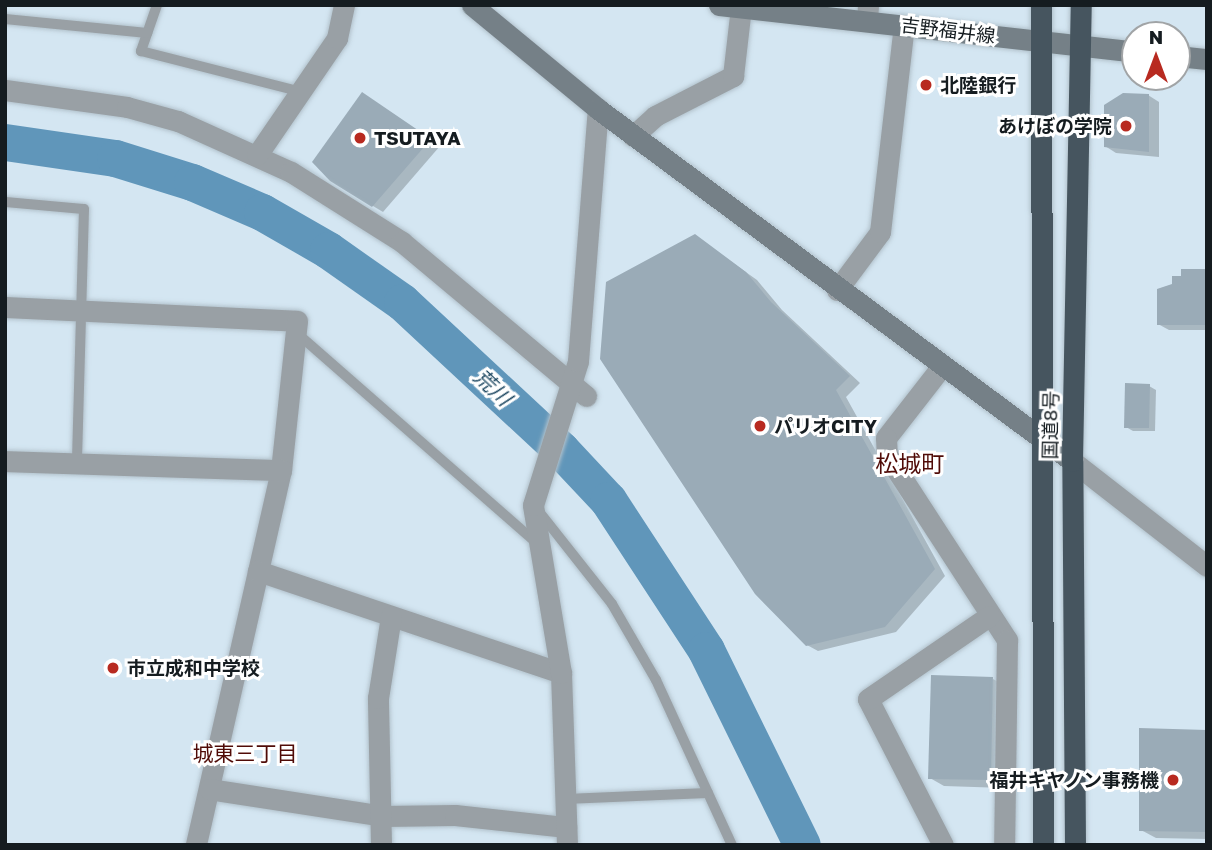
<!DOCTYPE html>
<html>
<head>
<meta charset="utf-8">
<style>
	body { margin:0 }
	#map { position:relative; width:1212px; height:850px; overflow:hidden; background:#d4e6f2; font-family:"Golos Text","Noto Sans JP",sans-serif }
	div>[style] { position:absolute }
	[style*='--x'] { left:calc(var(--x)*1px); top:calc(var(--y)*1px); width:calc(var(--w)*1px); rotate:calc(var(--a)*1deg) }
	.shadow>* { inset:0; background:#0003 }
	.river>* { height:37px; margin:-18.5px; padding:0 18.5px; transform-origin:18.5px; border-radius:18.5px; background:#6096ba }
	.building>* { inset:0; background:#9aabb7 }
	.roads { filter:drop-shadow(0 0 2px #b2c2cc) drop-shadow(0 0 2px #b2c2cc) }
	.lane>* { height:10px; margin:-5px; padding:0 5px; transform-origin:5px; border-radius:5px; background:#99a0a5 }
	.street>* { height:21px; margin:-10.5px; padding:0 10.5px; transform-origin:10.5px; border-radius:10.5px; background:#99a0a5 }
	.secondary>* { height:21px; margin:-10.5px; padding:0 10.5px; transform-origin:10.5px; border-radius:10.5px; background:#758087 }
	.highway>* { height:21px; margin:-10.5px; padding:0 10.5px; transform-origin:10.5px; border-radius:10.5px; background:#46555f }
	.dots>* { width:19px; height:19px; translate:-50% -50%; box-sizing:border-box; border:4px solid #fff; border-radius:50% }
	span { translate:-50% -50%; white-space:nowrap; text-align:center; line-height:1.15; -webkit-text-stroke:6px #fff; paint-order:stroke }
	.street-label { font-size:19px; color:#151c20 }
	.poi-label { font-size:19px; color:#151c20; font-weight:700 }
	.left { translate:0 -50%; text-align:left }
	.right { translate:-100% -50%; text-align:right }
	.water-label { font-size:21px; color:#1b455f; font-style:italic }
	.neighbourhood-label { font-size:21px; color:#500b07 }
	.quarter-label { font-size:23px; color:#500b07 }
	.frame { position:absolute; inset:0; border:7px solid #151c20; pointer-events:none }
	.north { position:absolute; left:1121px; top:21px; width:70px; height:70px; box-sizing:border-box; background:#fff; border:2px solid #a1a4a6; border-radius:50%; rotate:0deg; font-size:19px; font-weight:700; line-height:28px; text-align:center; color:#151c20 }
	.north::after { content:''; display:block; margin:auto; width:24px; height:32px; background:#b82a20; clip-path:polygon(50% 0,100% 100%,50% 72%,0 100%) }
</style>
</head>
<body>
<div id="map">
	<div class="shadow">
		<i style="clip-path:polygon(1148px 95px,1159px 102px,1159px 157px,1116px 153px,1105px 146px)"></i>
		<i style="clip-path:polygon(373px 101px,440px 146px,383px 212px,373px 206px)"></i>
		<i style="clip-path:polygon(695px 236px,757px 280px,782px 310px,860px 383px,846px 397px,945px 576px,896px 632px,818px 651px,807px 645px)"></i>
		<i style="clip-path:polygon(1207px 270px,1207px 330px,1169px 330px,1158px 324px)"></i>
		<i style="clip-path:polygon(1149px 386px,1156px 390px,1155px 431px,1133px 431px,1126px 427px)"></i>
		<i style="clip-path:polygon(993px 679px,1007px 687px,1004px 788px,944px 786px,930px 778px)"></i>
		<i style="clip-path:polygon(1207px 731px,1207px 839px,1156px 838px,1141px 830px)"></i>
	</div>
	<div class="river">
		<i style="--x:5;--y:142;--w:111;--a:8.3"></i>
		<i style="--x:115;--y:158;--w:81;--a:17.3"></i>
		<i style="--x:192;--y:182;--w:76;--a:23.2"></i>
		<i style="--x:262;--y:212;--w:76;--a:29.9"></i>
		<i style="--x:328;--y:250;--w:90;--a:35.1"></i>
		<i style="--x:402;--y:302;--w:217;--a:42.9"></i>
		<i style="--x:561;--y:450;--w:69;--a:46.8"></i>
		<i style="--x:608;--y:500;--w:179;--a:56.8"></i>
		<i style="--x:706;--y:650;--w:217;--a:63.8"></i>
	</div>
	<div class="building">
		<i style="clip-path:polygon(362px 92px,431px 139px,372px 207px,330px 181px,312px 162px)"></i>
		<i style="clip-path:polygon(1123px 93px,1149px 94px,1149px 152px,1104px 147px,1104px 105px)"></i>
		<i style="clip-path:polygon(695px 234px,746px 272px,771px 302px,850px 376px,836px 390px,935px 569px,885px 627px,806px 646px,755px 594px,600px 359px,606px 282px)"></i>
		<i style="clip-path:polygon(1181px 269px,1207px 269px,1207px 325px,1157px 325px,1157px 289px,1172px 284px,1172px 276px,1181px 276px)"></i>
		<i style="clip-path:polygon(1125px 383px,1150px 384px,1149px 428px,1124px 428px)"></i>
		<i style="clip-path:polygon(931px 675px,993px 677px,991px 780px,928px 779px)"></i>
		<i style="clip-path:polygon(1139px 728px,1207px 730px,1207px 832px,1139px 831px)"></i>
	</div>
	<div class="roads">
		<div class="lane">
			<i style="--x:157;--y:5;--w:49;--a:109.2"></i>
			<i style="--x:141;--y:51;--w:166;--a:14.3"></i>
			<i style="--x:5;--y:19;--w:143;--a:5.6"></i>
			<i style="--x:5;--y:202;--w:79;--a:5.1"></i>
			<i style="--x:84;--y:209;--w:255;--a:91.6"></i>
			<i style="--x:298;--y:334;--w:316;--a:41.2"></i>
			<i style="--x:537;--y:509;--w:121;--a:51.7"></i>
			<i style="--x:612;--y:604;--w:88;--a:59.9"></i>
			<i style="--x:656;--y:680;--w:182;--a:65.3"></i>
			<i style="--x:565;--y:799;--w:143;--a:-2.4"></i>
		</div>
		<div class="street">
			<i style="--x:867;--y:20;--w:15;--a:-86"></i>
			<i style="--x:5;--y:90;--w:123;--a:7.9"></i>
			<i style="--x:127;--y:107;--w:53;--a:15.4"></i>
			<i style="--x:178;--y:121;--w:124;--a:24.3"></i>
			<i style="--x:291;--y:172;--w:131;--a:32.2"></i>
			<i style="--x:402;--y:242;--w:240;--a:39.9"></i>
			<i style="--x:633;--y:136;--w:30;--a:-42"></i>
			<i style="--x:655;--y:116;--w:88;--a:-27.1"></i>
			<i style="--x:733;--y:76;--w:69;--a:-83.4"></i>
			<i style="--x:257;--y:155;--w:142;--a:-55.6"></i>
			<i style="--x:337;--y:38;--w:34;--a:-78"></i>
			<i style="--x:837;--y:290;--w:72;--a:-53.4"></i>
			<i style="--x:880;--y:232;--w:208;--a:-83.4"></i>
			<i style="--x:5;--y:307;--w:292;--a:2.7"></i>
			<i style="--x:297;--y:321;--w:150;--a:96.1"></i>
			<i style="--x:281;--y:470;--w:385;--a:102.8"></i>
			<i style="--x:942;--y:366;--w:91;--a:127.9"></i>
			<i style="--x:886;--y:438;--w:17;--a:87"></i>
			<i style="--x:887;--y:455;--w:221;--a:57"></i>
			<i style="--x:1007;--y:640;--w:205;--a:90.8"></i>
			<i style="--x:5;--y:461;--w:276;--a:1.9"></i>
			<i style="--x:1072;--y:461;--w:171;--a:37.9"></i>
			<i style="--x:258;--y:571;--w:320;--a:18.6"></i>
			<i style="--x:209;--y:789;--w:176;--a:8.8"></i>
			<i style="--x:383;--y:816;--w:72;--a:-0.8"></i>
			<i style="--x:455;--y:815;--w:112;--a:6.2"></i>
			<i style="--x:381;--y:845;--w:147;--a:-91.2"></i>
			<i style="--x:378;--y:698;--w:83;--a:-81"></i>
			<i style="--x:567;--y:845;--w:172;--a:-92"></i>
			<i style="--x:561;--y:673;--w:170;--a:-99.5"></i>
			<i style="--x:533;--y:505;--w:151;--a:-72.6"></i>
			<i style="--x:578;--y:361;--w:253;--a:-85.5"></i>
			<i style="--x:943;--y:845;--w:164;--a:-117.2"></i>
			<i style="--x:868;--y:699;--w:147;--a:-34.4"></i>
		</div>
		<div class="secondary">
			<i style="--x:472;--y:5;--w:163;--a:39.5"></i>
			<i style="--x:598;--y:109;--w:590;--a:36.6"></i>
			<i style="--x:719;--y:5;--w:419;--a:6.4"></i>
			<i style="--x:1177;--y:56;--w:30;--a:6"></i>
		</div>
		<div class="highway">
			<i style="--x:1041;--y:5;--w:840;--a:89.86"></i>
			<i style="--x:1075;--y:845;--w:384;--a:-90.4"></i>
			<i style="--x:1072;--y:461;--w:456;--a:-88.9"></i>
		</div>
	</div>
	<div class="dots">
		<i style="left:926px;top:85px;background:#b82a20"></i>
		<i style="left:1126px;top:126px;background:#b82a20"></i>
		<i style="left:360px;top:138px;background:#b82a20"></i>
		<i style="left:760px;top:426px;background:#b82a20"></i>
		<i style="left:113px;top:668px;background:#b82a20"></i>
		<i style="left:1173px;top:780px;background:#b82a20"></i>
	</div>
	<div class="street-label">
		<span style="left:948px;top:30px;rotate:7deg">吉野福井線</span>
		<span style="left:1050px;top:425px;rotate:-89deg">国道8号</span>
	</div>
	<div class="poi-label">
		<span class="left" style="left:940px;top:85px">北陸銀行</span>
		<span class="right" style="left:1112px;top:126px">あけぼの学院</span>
		<span class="left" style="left:374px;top:138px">TSUTAYA</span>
		<span class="left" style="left:774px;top:426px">パリオCITY</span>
		<span class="left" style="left:127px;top:668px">市立成和中学校</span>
		<span class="right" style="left:1159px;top:780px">福井キヤノン事務機</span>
	</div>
	<div class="water-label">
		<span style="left:493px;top:387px;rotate:43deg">荒川</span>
	</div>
	<div class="neighbourhood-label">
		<span style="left:245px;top:753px">城東三丁目</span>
	</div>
	<div class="quarter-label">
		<span style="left:910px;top:463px">松城町</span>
	</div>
	<div class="frame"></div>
	<div class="north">N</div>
</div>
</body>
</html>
